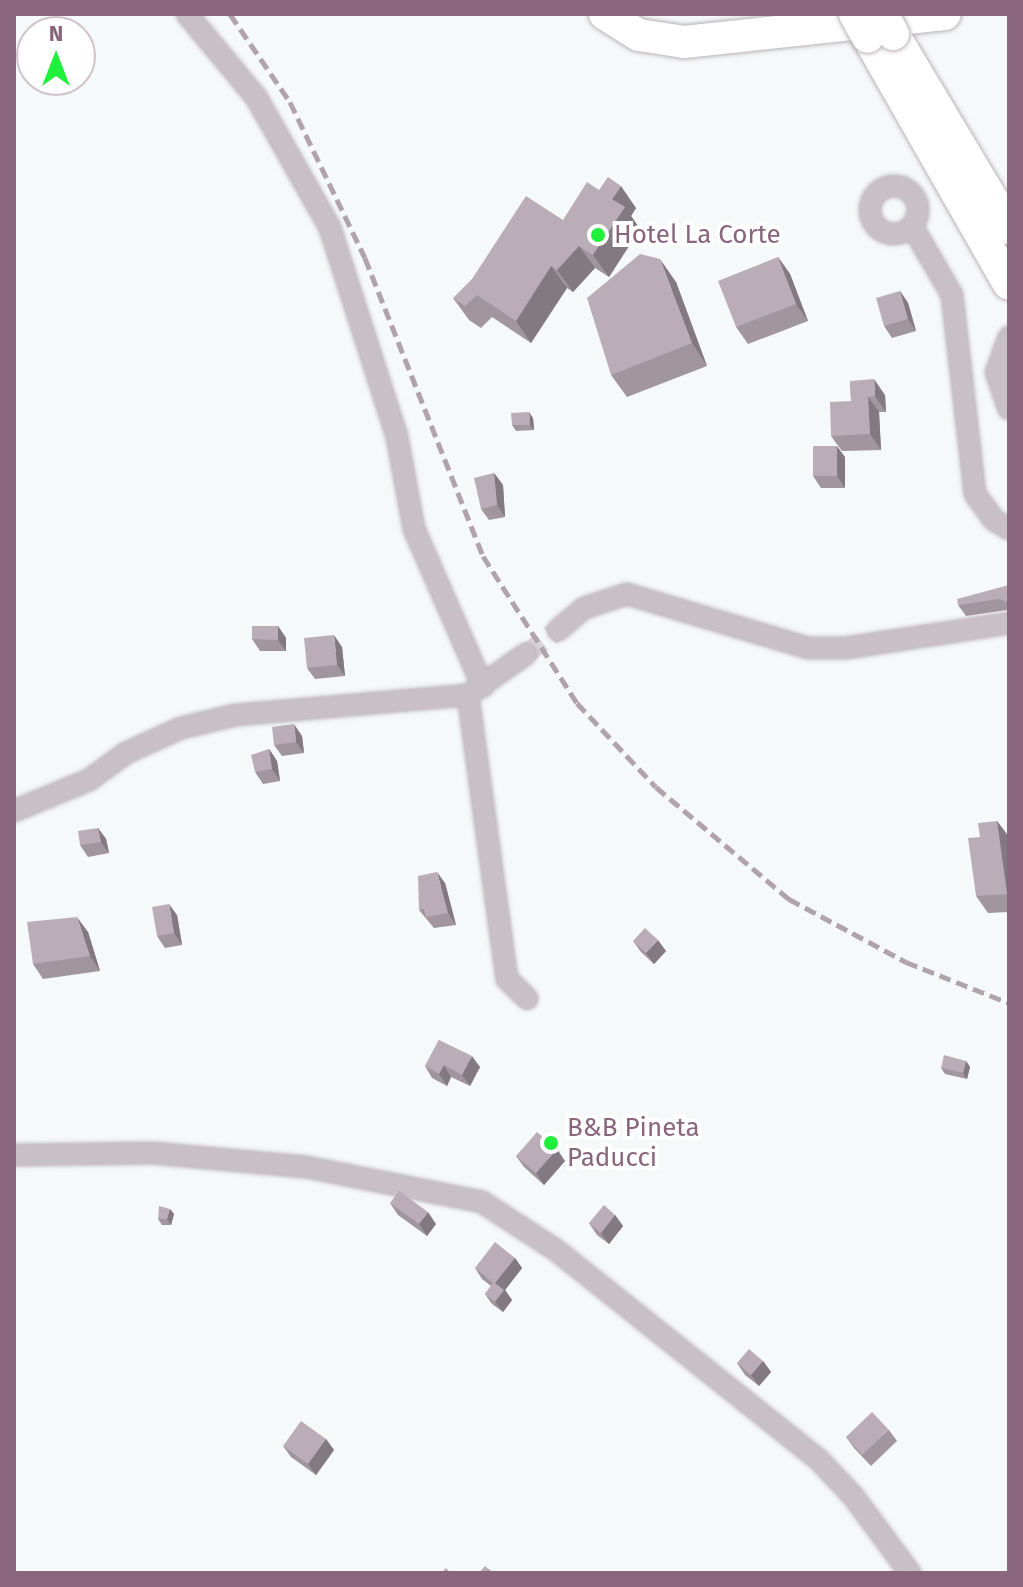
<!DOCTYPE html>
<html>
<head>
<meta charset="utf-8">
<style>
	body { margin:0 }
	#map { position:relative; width:1023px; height:1587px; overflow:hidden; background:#f6f9f9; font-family:"Fira Sans",sans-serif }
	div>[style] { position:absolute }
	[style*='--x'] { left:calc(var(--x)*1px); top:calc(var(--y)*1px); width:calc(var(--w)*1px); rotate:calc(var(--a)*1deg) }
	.minor-tunnel>* { height:20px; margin-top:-10px; transform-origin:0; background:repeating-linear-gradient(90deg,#dbd4da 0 20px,transparent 0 30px) }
	.roads { filter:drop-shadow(0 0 2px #bcb3b9) drop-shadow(0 0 2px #bcb3b9) }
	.minor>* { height:20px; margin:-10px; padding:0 10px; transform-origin:10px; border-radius:10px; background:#c9bfc6 }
	.minor>.ring { margin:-10px; padding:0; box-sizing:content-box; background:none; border:20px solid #c9bfc6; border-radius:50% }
	.trunk>* { height:32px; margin:-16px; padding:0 16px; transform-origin:16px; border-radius:16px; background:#fff }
	.rail>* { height:5px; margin-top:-2.5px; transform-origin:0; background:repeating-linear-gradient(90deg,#b1a3ac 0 12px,transparent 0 18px) }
	.bridges { filter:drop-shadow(0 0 2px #bcb3b9) drop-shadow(0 0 2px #bcb3b9) }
	.trunk-bridge>* { height:32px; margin:-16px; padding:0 16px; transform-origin:16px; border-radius:16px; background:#fff }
	.wall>* { inset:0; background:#a1959e }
	.shaded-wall>* { inset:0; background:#837981 }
	.building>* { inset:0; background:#bbadb8 }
	.dots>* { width:22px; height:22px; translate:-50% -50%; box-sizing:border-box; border:4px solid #fff; border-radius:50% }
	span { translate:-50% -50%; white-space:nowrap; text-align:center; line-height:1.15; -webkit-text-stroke:8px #fff; paint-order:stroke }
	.poi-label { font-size:26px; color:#89667d }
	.left { translate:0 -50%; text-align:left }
	.frame { position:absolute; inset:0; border:16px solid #89667d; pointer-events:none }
	.north { position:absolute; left:16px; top:16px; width:80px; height:80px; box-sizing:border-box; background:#fff; border:2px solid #d0c2cb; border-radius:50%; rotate:0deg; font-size:22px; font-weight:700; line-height:32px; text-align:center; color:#89667d }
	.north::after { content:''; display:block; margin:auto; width:28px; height:36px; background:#1ff03c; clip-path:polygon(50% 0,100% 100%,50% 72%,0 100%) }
</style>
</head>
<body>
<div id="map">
	<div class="minor-tunnel">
		<i style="--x:526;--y:654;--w:40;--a:-37"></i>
	</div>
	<div class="roads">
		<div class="minor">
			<i style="--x:187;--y:14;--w:108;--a:50.3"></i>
			<i style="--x:256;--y:97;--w:150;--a:60.5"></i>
			<i style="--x:330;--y:228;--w:219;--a:72.2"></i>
			<i style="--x:397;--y:437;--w:94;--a:79.5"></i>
			<i style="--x:414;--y:529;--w:172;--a:66.4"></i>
			<i class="ring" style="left:870px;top:186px;width:28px;height:28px"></i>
			<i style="--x:912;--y:226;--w:80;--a:59.9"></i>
			<i style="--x:952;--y:295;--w:200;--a:83.4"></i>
			<i style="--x:975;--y:494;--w:32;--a:54"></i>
			<i style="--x:994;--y:520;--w:17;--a:31"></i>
			<i style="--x:1009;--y:337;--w:37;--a:110"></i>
			<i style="--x:996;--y:372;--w:39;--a:71"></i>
			<i style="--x:558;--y:630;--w:34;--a:-40"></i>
			<i style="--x:584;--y:608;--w:45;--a:-18"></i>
			<i style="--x:627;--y:594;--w:189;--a:16.6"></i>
			<i style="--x:808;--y:648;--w:38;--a:0"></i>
			<i style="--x:846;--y:648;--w:165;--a:-8.7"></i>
			<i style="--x:468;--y:695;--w:287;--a:82.2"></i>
			<i style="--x:507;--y:979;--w:28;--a:44"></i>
			<i style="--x:14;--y:811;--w:81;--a:-22.5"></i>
			<i style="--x:89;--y:780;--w:46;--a:-36.1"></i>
			<i style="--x:126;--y:753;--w:60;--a:-24.4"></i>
			<i style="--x:181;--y:728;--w:56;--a:-13.5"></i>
			<i style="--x:235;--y:715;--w:234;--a:-4.9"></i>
			<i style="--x:468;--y:695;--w:71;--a:-35.3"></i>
			<i style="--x:14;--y:1155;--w:139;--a:-0.8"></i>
			<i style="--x:153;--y:1153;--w:154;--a:5.2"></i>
			<i style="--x:306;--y:1167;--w:179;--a:11.2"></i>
			<i style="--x:482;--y:1202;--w:88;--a:33"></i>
			<i style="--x:556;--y:1250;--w:337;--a:38.6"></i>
			<i style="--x:819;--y:1460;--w:50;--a:46.6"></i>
			<i style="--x:853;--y:1496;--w:96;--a:53.5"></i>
		</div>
		<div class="trunk">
			<i style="--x:605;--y:14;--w:40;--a:32"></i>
			<i style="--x:639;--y:35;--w:46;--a:8.8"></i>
			<i style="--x:684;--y:42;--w:262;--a:-6.1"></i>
			<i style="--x:893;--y:34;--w:226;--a:59.1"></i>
			<i style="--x:868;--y:37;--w:284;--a:60.3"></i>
		</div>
	</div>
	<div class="rail">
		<i style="--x:230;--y:14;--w:107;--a:55.7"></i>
		<i style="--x:290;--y:102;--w:173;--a:64.3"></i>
		<i style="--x:365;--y:258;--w:321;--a:68.4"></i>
		<i style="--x:483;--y:556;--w:174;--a:57.4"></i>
		<i style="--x:577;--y:703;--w:115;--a:46.8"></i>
		<i style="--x:656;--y:787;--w:174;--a:40.1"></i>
		<i style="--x:789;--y:899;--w:133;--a:28.3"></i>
		<i style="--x:906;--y:962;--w:111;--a:21.7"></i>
	</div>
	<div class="bridges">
		<div class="trunk-bridge">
			<i style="--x:855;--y:14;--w:26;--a:61"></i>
			<i style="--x:882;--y:14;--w:23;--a:61"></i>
		</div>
	</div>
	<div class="wall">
		<i style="clip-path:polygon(599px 190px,636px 208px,631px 216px,640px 229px,609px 277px,595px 268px,573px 292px,567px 288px,531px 343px,492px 317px,481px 328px,469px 320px,453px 298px,563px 220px)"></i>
		<i style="clip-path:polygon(778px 257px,790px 274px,808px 321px,748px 344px,736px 327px)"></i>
		<i style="clip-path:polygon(676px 282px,707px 366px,627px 397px,611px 375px)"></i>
		<i style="clip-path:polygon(900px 291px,908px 303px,916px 331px,892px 338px,884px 326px)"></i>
		<i style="clip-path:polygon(850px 381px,885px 395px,886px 412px,879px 412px,881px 450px,842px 451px,831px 436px,851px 401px)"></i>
		<i style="clip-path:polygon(533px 418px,534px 430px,516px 431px,512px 425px)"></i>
		<i style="clip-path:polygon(845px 457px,845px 488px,821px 488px,813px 476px)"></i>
		<i style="clip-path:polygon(494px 473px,503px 485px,505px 517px,489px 520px,481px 509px)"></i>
		<i style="clip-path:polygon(1009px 585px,1009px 611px,1007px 610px,966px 616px,958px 605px)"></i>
		<i style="clip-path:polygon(278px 626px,286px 638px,286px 651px,260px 651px,252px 639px)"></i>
		<i style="clip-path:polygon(342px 647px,345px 676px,315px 679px,307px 668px)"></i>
		<i style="clip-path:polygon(302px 736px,304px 753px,282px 756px,274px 745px)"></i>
		<i style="clip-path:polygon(269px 749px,277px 761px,280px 781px,263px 784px,255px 772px)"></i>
		<i style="clip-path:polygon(997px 821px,1009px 837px,1009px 912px,988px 913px,976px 896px,980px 837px)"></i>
		<i style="clip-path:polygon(98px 828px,106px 839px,109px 853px,88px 857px,80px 845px)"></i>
		<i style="clip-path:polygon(445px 883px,456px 925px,434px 928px,419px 910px)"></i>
		<i style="clip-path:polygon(177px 915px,182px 945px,165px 948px,157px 936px)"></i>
		<i style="clip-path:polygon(88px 932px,100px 971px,43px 979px,33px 964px)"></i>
		<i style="clip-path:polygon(633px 941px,666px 951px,654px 964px,641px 952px)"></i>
		<i style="clip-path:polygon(439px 1040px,480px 1067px,470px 1086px,451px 1077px,447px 1086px,432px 1078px,425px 1066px)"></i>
		<i style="clip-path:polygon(966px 1061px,970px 1067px,967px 1079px,945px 1074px,941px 1068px)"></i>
		<i style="clip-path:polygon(516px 1156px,565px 1161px,544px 1185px,524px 1167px)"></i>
		<i style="clip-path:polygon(390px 1203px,436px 1224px,427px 1236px,398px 1215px)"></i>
		<i style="clip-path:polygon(170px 1209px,174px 1214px,171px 1225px,162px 1225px,158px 1219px)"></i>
		<i style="clip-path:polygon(615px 1215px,623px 1226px,609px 1244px,597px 1235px,589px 1223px)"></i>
		<i style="clip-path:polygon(515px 1258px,522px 1268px,505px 1290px,512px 1300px,503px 1312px,492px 1304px,485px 1294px,491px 1286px,482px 1279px,475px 1268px)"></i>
		<i style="clip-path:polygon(763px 1361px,771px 1372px,759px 1386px,745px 1375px,737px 1363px)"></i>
		<i style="clip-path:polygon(889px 1430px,897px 1441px,871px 1466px,854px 1448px,846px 1437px)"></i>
		<i style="clip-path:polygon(326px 1439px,334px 1450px,316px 1475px,291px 1457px,283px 1446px)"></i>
	</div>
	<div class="shaded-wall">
		<i style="clip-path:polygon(621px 186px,636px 208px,631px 216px,640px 229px,609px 277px,593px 255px,612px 199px)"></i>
		<i style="clip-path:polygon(579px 246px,595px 268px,573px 292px,557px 270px)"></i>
		<i style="clip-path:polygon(778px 257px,790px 274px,808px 321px,796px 304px)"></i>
		<i style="clip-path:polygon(660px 259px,676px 282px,707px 366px,692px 343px)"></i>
		<i style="clip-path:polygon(551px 266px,567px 288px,531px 343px,516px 321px)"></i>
		<i style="clip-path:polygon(900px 291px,908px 303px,916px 331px,908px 319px)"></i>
		<i style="clip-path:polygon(874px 379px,885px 395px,886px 412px,875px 396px)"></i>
		<i style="clip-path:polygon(868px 397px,879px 412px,881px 450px,870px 434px)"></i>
		<i style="clip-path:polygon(529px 412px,533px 418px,534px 430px,530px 425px)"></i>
		<i style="clip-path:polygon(837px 446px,845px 457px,845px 488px,837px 476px)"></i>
		<i style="clip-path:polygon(494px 473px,503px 485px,505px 517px,497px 505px)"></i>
		<i style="clip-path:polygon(278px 626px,286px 638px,286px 651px,278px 640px)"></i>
		<i style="clip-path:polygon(334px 635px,342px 647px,345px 676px,337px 665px)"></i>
		<i style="clip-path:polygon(294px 724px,302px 736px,304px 753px,296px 742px)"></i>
		<i style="clip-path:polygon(269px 749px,277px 761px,280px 781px,272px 769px)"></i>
		<i style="clip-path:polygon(997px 821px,1009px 837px,1009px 896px,1007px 894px)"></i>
		<i style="clip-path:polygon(98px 828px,106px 839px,109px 853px,101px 842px)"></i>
		<i style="clip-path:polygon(437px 872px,445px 883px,456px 925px,448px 913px)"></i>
		<i style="clip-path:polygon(169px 904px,177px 915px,182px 945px,174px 933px)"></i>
		<i style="clip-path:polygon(77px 917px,88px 932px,100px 971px,90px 956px)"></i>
		<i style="clip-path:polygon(658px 940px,666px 951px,654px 964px,646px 953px)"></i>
		<i style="clip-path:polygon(472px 1056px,480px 1067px,470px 1086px,462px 1075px)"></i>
		<i style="clip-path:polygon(966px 1061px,970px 1067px,967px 1079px,963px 1073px)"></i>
		<i style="clip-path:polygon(444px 1065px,451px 1077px,447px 1086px,439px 1074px)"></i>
		<i style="clip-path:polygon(557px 1149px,565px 1161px,544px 1185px,536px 1173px)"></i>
		<i style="clip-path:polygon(170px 1209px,174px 1214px,171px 1225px,167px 1219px)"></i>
		<i style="clip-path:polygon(428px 1212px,436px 1224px,427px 1236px,419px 1224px)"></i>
		<i style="clip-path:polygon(615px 1215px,623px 1226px,609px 1244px,601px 1233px)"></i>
		<i style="clip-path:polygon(515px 1258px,522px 1268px,505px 1290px,512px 1300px,503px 1312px,495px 1302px,495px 1283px)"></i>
		<i style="clip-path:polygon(763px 1361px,771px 1372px,759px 1386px,751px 1375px)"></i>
		<i style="clip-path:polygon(326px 1439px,334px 1450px,316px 1475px,308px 1464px)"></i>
	</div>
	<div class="building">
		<i style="clip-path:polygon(608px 177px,621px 186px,612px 199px,625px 207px,593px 255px,579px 246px,557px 270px,551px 266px,516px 321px,477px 295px,465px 306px,453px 298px,472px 279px,526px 196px,563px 220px,587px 182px,599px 190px)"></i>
		<i style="clip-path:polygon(640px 254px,660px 259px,692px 343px,611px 375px,587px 298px)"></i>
		<i style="clip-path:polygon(778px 257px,796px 304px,736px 327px,718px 281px)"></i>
		<i style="clip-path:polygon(900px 291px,908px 319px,884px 326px,876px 298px)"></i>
		<i style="clip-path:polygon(874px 379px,875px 396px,868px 397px,870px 434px,831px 436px,830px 402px,851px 401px,850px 381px)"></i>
		<i style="clip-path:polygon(529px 412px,530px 425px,512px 425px,511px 413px)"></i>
		<i style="clip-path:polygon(813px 446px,837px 446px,837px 476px,813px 476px)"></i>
		<i style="clip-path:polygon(494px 473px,497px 505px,481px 509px,474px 478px)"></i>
		<i style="clip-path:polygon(1009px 585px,1009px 603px,999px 599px,958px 605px,957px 599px)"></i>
		<i style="clip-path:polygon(252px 626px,278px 626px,278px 640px,252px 639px)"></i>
		<i style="clip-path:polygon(334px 635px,337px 665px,307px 668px,304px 638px)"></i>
		<i style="clip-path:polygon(294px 724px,296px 742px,274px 745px,272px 727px)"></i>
		<i style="clip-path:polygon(269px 749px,272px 769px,255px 772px,251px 755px)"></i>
		<i style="clip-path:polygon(997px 821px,1007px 894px,976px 896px,968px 838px,980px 837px,978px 823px)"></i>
		<i style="clip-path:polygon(98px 828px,101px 842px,80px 845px,78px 831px)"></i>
		<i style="clip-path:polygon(437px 872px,448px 913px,426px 917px,424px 909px,419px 910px,418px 876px)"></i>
		<i style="clip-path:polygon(169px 904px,174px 933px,157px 936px,152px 907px)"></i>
		<i style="clip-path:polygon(77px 917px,90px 956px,33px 964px,27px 922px)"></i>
		<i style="clip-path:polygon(645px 928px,658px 940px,646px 953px,633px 941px)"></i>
		<i style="clip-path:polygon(439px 1040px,472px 1056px,462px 1075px,444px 1065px,439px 1074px,425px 1066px)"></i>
		<i style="clip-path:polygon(944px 1055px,966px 1061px,963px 1073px,941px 1068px)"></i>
		<i style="clip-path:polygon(537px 1132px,557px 1149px,536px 1173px,516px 1156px)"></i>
		<i style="clip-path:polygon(399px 1191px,428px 1212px,419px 1224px,390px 1203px)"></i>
		<i style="clip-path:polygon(604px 1205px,615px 1215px,601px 1233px,589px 1223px)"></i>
		<i style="clip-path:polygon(159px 1206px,170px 1209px,167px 1219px,158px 1219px)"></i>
		<i style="clip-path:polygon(495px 1242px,515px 1258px,495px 1283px,504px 1290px,495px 1302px,485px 1294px,493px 1283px,475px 1268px)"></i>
		<i style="clip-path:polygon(749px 1349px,763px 1361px,751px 1375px,737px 1363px)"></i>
		<i style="clip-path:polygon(872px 1412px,889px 1430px,862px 1455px,846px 1437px)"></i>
		<i style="clip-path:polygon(301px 1421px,326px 1439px,308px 1464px,283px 1446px)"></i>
		<i style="clip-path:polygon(485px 1566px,494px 1573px,479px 1573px)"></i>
		<i style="clip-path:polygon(446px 1568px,451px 1573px,441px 1573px)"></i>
	</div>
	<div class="dots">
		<i style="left:598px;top:235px;background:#1ff03c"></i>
		<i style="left:551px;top:1143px;background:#1ff03c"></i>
	</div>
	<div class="poi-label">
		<span class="left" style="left:614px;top:235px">Hotel La Corte</span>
		<span class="left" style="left:567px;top:1143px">B&amp;B Pineta<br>Paducci</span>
	</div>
	<div class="frame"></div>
	<div class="north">N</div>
</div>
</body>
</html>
